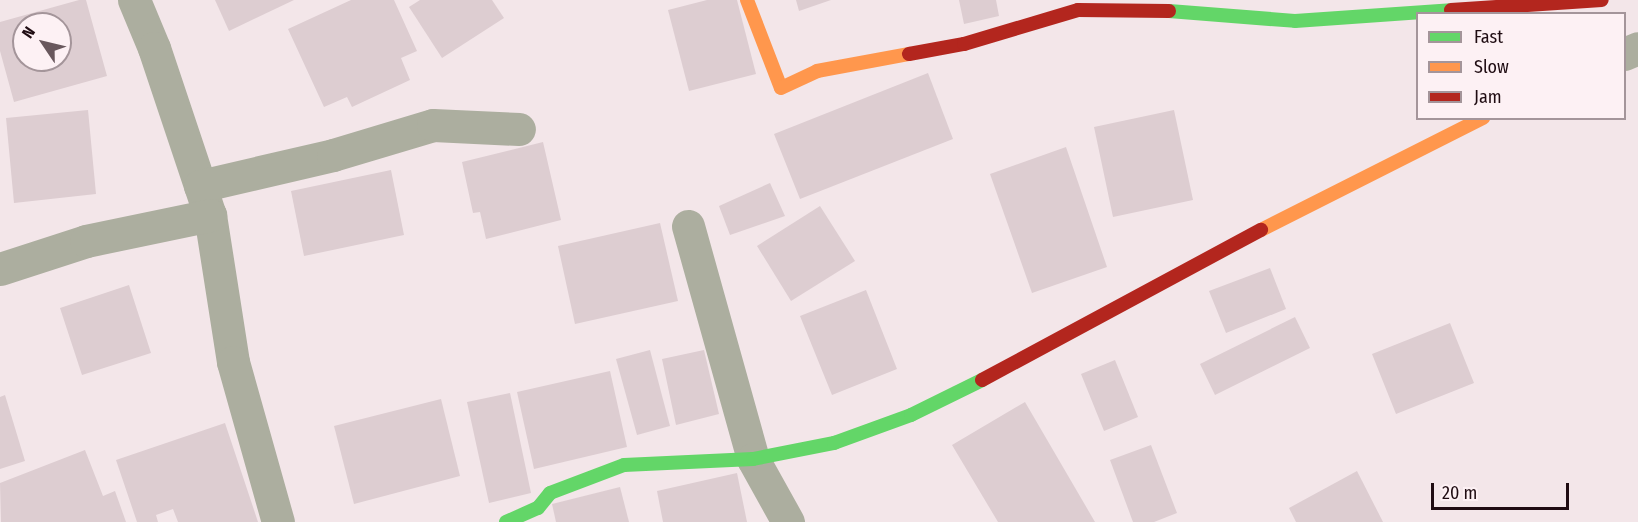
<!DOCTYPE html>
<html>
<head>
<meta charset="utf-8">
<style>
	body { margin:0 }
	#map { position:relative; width:1638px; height:522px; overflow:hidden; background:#f3e6e9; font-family:"Fira Sans Condensed",sans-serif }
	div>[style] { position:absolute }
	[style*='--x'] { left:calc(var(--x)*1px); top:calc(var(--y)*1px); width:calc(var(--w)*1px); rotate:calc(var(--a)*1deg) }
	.building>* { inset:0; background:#ddcdd1 }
	.street>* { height:33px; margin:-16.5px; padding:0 16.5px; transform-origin:16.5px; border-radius:16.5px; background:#acae9f }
	.fast>* { height:14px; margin:-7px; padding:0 7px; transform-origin:7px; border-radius:7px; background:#63d668 }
	.slow>* { height:14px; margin:-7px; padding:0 7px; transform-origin:7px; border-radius:7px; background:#ff974d }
	.jam>* { height:14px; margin:-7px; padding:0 7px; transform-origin:7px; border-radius:7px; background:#b3261e }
	span { translate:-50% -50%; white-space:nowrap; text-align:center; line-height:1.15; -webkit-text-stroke:4.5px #fdf1f4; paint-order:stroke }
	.legend { position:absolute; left:1416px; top:12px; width:210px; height:108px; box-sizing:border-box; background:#fdf1f4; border:2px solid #a4959a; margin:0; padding:8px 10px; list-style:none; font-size:18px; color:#1f0c12 }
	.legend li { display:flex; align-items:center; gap:12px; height:30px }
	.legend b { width:30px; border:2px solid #a4959a }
	.north { position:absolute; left:12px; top:12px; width:60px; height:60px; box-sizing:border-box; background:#fdf1f4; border:2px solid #a4959a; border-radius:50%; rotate:305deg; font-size:16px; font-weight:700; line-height:24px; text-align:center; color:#1f0c12 }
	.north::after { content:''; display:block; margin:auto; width:21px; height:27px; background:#69585d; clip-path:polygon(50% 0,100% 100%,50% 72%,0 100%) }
	.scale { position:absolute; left:1431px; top:483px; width:138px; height:27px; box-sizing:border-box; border:3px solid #1f0c12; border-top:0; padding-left:8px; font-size:18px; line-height:21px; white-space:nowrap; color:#1f0c12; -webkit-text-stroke:4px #fdf1f4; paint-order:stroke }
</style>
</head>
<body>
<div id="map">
	<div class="building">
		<i style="clip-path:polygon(evenodd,79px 0,86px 0,107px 76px,14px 102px,0 51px,0 22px,79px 0,24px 24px,60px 24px,60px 60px,24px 60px,24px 24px)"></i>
		<i style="clip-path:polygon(215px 0,294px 0,229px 31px)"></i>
		<i style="clip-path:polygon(351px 0,394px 0,417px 51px,401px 58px,410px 80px,352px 107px,347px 97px,324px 107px,288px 29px)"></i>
		<i style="clip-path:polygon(420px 0,492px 0,504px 18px,442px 58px,409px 7px)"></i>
		<i style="clip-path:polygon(707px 0,737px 0,756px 74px,689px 91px,668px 10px)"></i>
		<i style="clip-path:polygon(796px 0,831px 0,799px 11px)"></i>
		<i style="clip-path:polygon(959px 0,996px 0,999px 16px,964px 24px)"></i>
		<i style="clip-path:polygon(928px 73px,953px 139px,800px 199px,774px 134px)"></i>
		<i style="clip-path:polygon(88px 110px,96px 194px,14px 203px,6px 118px)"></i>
		<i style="clip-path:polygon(1174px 110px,1193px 200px,1113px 217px,1094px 127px)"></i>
		<i style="clip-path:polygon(543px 142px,561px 220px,486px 239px,480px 212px,473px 213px,462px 162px)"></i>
		<i style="clip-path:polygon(1066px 147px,1107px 267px,1032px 293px,990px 174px)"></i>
		<i style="clip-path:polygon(391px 170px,404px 235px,304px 256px,291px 191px)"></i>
		<i style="clip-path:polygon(770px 183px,785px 216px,730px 235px,719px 206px)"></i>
		<i style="clip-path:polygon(820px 206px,855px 261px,791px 301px,757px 246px)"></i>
		<i style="clip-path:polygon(660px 223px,678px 301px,575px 324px,558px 246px)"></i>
		<i style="clip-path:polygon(1270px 268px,1286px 309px,1226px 333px,1209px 291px)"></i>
		<i style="clip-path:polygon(129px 285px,151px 353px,82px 375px,60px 308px)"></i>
		<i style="clip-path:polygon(866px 290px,897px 369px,832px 395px,800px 316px)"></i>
		<i style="clip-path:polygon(1295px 317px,1310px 348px,1215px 395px,1200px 364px)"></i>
		<i style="clip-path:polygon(1450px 323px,1474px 383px,1396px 414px,1372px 354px)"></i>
		<i style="clip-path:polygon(650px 350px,670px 426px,637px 435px,616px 359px)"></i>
		<i style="clip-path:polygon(704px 350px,719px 414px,676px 425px,662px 359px)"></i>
		<i style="clip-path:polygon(1115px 360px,1138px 417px,1104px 431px,1081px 374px)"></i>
		<i style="clip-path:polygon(610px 371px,627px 447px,534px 469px,517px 392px)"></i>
		<i style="clip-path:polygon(510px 393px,531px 493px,489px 503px,467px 402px)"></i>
		<i style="clip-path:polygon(5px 395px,25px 461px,0 469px,0 397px)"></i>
		<i style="clip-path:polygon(441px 399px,460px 476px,354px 504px,334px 426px)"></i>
		<i style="clip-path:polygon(1025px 402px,1095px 522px,998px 522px,952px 445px)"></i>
		<i style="clip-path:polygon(225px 423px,258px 522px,178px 522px,173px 509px,156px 515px,158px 522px,137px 522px,116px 460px)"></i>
		<i style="clip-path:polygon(1151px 445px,1177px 513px,1154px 522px,1133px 522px,1110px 460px)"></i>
		<i style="clip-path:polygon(85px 450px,103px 496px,115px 491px,126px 522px,1px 522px,0 483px)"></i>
		<i style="clip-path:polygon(1357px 471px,1383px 522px,1296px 522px,1289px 508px)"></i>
		<i style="clip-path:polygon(737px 473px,747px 522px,663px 522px,657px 491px)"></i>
		<i style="clip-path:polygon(620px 487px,629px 522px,556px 522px,552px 504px)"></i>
	</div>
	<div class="street">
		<i style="--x:134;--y:0;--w:52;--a:67.4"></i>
		<i style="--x:154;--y:48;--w:176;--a:71.5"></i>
		<i style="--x:210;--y:215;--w:149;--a:81.1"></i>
		<i style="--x:233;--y:362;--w:166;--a:74.3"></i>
		<i style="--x:1624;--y:54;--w:15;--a:-23"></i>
		<i style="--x:200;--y:186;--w:137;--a:-13.1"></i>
		<i style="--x:333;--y:155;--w:104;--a:-16.7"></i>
		<i style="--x:433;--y:125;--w:86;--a:2.7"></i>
		<i style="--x:688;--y:226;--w:242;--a:74.4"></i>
		<i style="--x:753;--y:459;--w:72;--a:60.9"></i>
		<i style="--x:0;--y:269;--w:90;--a:-18"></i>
		<i style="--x:86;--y:241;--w:127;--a:-11.8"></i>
	</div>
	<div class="fast">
		<i style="--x:1169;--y:11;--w:126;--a:4.5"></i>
		<i style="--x:1295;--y:21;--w:156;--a:-4"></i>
		<i style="--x:506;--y:522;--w:35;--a:-24"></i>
		<i style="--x:538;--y:508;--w:19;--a:-51"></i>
		<i style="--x:550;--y:493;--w:79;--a:-20.7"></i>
		<i style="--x:624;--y:465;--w:129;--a:-2.7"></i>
		<i style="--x:753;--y:459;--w:83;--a:-11.2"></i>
		<i style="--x:834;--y:443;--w:82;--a:-20"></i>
		<i style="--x:911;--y:415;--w:79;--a:-26.2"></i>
	</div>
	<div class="slow">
		<i style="--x:747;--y:0;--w:94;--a:68.9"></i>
		<i style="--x:781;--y:88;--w:40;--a:-25"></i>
		<i style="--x:817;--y:71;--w:94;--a:-10.5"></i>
		<i style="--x:1261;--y:230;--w:249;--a:-26.8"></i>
	</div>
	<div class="jam">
		<i style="--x:1451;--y:10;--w:151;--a:-3.8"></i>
		<i style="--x:909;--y:54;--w:56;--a:-10.3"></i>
		<i style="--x:964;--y:44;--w:119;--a:-16.6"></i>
		<i style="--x:1078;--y:10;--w:91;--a:0.6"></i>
		<i style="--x:982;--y:380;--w:317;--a:-28.3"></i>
	</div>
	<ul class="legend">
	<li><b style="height:8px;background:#63d668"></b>Fast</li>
	<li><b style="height:8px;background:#ff974d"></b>Slow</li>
	<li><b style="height:8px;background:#b3261e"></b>Jam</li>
	</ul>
	<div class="north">N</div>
	<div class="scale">20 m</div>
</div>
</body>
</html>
